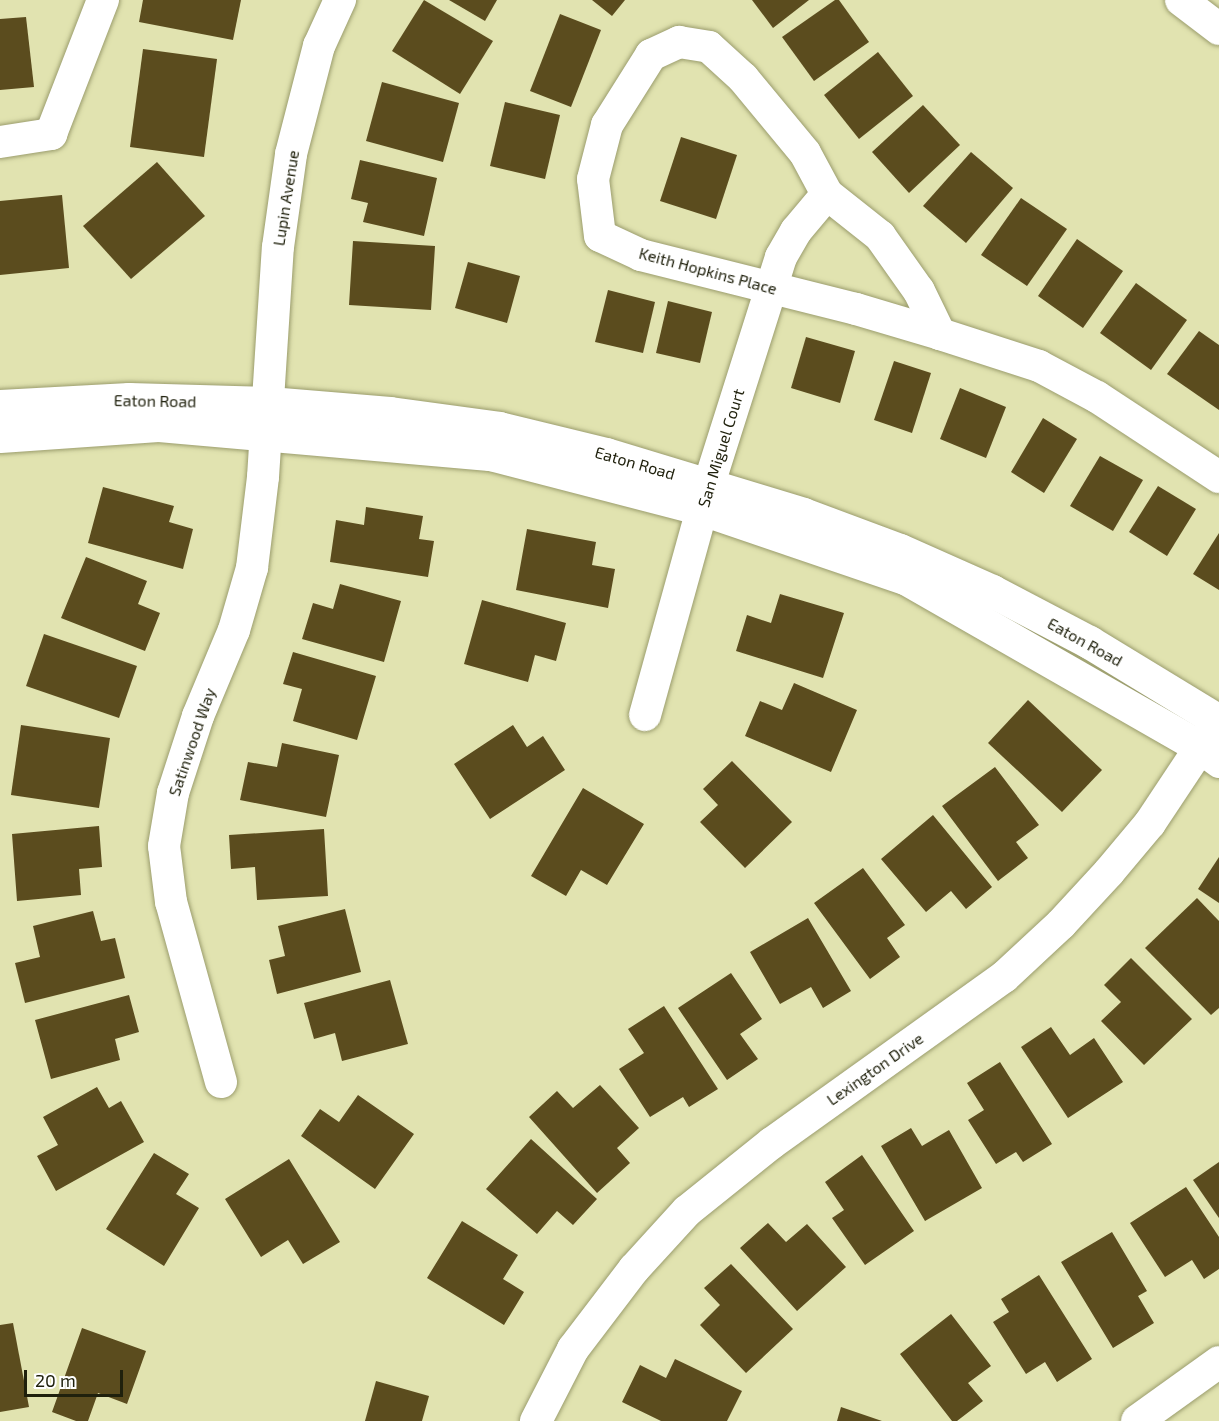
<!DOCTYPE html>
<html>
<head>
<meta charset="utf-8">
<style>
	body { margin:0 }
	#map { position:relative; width:1219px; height:1421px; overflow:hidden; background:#e1e3b0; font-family:"Exo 2",sans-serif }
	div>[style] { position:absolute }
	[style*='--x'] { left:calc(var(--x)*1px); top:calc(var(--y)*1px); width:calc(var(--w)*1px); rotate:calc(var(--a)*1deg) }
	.building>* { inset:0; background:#5b4c1e }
	.roads { filter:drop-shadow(0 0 2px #9b9d6d) drop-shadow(0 0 2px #9b9d6d) }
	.minor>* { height:32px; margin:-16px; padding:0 16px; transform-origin:16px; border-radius:16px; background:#fff }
	.tertiary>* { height:33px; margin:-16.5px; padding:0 16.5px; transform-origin:16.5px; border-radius:16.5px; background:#fff }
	span { translate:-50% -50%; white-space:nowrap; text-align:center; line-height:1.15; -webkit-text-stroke:6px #fff; paint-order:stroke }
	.street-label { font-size:16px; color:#1f200c }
	.scale { position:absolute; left:24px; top:1370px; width:99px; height:27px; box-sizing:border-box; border:3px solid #1f200c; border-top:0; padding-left:8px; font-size:18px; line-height:21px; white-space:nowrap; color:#1f200c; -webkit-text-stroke:4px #fff; paint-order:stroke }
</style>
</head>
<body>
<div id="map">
	<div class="building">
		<i style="clip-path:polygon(143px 0,241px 0,233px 40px,139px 22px)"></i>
		<i style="clip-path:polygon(424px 0,493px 41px,460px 94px,392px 51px)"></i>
		<i style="clip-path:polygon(449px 0,497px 0,485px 21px)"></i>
		<i style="clip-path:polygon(592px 0,625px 0,612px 16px)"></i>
		<i style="clip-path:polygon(752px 0,809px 0,773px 28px)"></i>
		<i style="clip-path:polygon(835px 0,839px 0,869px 42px,814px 81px,782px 37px)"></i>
		<i style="clip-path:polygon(560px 14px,601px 30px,571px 107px,530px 91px)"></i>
		<i style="clip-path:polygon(26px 17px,34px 87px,0 90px,0 19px)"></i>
		<i style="clip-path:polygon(143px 49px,217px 59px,204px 157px,130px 147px)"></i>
		<i style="clip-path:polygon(878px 52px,913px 96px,859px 139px,824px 95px)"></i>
		<i style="clip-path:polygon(382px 82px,459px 103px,443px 162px,366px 141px)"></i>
		<i style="clip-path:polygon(505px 102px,560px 115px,545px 179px,490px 166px)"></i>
		<i style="clip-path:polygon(923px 105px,960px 145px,909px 193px,872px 152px)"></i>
		<i style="clip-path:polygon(681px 137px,737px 155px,716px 219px,660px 201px)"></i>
		<i style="clip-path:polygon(971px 152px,1013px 188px,966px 243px,923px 206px)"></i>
		<i style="clip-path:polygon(360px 160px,437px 178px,424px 236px,363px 222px,368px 203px,351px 199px)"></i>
		<i style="clip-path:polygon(157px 162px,205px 216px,131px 279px,83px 226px)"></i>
		<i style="clip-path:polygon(62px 195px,69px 268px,0 275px,0 201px)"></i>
		<i style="clip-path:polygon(1021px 198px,1067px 229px,1027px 286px,981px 255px)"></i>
		<i style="clip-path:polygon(1077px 239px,1123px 271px,1083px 328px,1038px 296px)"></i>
		<i style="clip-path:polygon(353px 241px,435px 246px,431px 310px,349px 305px)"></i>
		<i style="clip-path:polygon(468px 262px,520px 276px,507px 323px,455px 308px)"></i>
		<i style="clip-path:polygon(1136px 283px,1187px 320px,1151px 370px,1100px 333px)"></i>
		<i style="clip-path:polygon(608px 290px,655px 302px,643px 353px,595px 342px)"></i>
		<i style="clip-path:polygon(668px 301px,712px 312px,700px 363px,656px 353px)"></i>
		<i style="clip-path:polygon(1199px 331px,1219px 345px,1219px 410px,1167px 374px)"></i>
		<i style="clip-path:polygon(806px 337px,855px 351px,840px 403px,791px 388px)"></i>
		<i style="clip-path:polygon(894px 361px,931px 373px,912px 433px,874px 420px)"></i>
		<i style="clip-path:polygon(960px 388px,1006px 407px,986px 458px,940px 439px)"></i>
		<i style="clip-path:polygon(1043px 418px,1077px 439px,1044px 493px,1011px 472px)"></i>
		<i style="clip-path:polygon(1100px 456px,1143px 480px,1113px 531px,1070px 506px)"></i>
		<i style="clip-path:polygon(1158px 486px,1196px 509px,1167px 556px,1129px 532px)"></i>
		<i style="clip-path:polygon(103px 487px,174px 506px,169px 522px,193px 529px,183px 569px,88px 543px)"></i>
		<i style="clip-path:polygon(366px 507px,423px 516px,419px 539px,434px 541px,428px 577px,330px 562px,336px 520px,364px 525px)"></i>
		<i style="clip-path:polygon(527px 529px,596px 542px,592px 565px,615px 569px,608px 608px,516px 590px)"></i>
		<i style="clip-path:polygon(1219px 533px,1219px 590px,1193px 574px)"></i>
		<i style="clip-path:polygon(86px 557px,147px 581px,138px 604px,160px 613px,145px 651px,61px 618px)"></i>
		<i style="clip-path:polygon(340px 584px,401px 601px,384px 662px,302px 639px,313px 603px,333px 609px)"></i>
		<i style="clip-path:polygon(780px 594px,844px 613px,823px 678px,736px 651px,747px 615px,771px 623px)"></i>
		<i style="clip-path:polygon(482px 600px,566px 623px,556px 661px,535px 655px,528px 682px,464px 664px)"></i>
		<i style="clip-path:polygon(44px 634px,137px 666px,119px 718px,26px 686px)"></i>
		<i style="clip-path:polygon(293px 652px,376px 676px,357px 740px,293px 721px,302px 689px,283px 684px)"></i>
		<i style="clip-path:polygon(794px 683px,857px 710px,831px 772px,745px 736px,760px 701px,782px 710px)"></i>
		<i style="clip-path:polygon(1028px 700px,1102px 770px,1062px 812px,988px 743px)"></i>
		<i style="clip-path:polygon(21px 725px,110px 738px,99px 808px,11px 795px)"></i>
		<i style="clip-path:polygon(513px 725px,527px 747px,543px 736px,565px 770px,490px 819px,454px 764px)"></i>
		<i style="clip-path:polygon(282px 743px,339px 755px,326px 817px,240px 800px,248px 762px,277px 767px)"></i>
		<i style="clip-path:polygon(732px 761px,792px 822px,745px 868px,700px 822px,718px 805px,703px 789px)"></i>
		<i style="clip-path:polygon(995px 767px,1039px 825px,1016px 842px,1028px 858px,998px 881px,942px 806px)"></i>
		<i style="clip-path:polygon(583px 788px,644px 824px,607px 885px,581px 870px,566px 896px,531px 876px)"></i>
		<i style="clip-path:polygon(933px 815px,992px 887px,966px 909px,951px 891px,926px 912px,881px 859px)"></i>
		<i style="clip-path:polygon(99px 826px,102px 867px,79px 869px,81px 895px,17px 901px,12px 834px)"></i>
		<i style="clip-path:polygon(324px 829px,328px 896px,257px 900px,255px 867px,231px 869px,229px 835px)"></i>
		<i style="clip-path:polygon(1219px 857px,1219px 903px,1198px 889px)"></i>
		<i style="clip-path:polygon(863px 868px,905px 925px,887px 938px,900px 957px,870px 979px,814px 903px)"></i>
		<i style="clip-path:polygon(1197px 898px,1219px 921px,1219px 1008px,1211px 1015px,1145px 948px)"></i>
		<i style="clip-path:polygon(345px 909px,361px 972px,277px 994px,269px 960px,285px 956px,278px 926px)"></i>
		<i style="clip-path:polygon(93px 911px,101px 941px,115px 938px,125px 978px,25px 1003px,15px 963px,40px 957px,33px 926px)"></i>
		<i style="clip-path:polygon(808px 918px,851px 991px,823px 1008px,811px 987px,780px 1004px,750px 952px)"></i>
		<i style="clip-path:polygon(1131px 958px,1192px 1019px,1144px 1065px,1101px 1021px,1121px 1002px,1104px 985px)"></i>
		<i style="clip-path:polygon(731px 973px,762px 1019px,740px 1034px,758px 1059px,727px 1080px,678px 1008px)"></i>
		<i style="clip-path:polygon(390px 980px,408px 1044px,342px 1061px,335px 1033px,314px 1039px,304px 1003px)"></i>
		<i style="clip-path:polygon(129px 995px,139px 1032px,115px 1039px,120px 1060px,51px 1079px,35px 1020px)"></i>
		<i style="clip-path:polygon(664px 1006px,718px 1089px,689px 1107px,683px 1097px,650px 1117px,619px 1069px,644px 1053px,628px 1029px)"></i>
		<i style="clip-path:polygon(1051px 1027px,1070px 1055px,1094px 1038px,1123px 1082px,1068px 1118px,1021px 1047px)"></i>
		<i style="clip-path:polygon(1000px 1062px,1052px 1144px,1023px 1162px,1016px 1152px,996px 1164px,968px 1120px,984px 1110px,967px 1083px)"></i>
		<i style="clip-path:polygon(600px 1085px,639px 1128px,617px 1148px,630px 1163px,597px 1193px,529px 1117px,557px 1091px,573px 1108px)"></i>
		<i style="clip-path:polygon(97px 1087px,109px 1108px,121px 1101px,144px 1142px,56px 1191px,37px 1156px,58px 1145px,43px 1117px)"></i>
		<i style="clip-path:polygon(358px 1095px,414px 1134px,375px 1189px,301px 1136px,320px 1109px,339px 1122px)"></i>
		<i style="clip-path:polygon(911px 1128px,922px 1146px,949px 1130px,982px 1188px,925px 1221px,881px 1146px)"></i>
		<i style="clip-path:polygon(531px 1139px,597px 1199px,573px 1225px,557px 1211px,537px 1234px,486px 1189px)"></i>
		<i style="clip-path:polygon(154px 1153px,189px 1174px,176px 1194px,199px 1208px,164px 1266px,106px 1229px)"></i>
		<i style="clip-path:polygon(862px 1155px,914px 1231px,865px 1265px,832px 1218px,844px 1210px,825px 1182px)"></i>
		<i style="clip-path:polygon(289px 1159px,340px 1242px,303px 1264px,288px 1240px,261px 1257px,225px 1199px)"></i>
		<i style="clip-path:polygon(1219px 1162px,1219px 1218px,1193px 1180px)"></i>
		<i style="clip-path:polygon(1186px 1187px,1219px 1237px,1219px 1269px,1204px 1279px,1192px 1260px,1165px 1277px,1130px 1223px)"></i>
		<i style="clip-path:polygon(462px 1221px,518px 1255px,503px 1279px,524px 1292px,504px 1325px,427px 1278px)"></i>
		<i style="clip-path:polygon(768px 1223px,786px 1242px,807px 1224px,846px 1267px,797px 1311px,740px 1248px)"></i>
		<i style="clip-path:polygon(1112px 1232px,1147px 1291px,1138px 1296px,1154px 1323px,1113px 1348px,1061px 1262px)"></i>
		<i style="clip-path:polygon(731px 1264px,793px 1329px,746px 1373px,700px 1325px,720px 1305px,704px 1288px)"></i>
		<i style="clip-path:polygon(1039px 1275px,1092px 1359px,1057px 1382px,1045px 1362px,1026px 1374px,993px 1322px,1009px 1312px,1001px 1299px)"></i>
		<i style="clip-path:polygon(951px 1314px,991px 1366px,968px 1383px,983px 1401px,957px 1421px,952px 1421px,900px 1354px)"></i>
		<i style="clip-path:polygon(13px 1323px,29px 1407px,0 1412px,0 1325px)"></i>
		<i style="clip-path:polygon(82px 1328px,146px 1351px,127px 1404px,98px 1393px,88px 1421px,76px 1421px,52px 1412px)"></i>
		<i style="clip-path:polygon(675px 1359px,742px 1391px,727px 1421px,661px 1421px,622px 1402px,640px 1365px,666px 1378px)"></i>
		<i style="clip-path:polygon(376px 1381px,429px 1396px,422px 1421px,365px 1421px)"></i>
		<i style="clip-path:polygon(841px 1407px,882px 1421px,837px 1421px)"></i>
	</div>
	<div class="roads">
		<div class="minor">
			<i style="--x:1181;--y:0;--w:48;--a:37.3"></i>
			<i style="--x:679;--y:42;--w:30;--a:9"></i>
			<i style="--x:709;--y:47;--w:46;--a:42.4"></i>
			<i style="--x:743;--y:78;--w:97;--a:50.4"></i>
			<i style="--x:805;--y:153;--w:47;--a:61.8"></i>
			<i style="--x:827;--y:194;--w:68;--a:38.4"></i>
			<i style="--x:880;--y:236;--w:67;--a:54.7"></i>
			<i style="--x:919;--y:291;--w:48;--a:64"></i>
			<i style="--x:940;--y:334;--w:88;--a:-163.4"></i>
			<i style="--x:856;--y:309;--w:222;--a:-165.9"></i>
			<i style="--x:641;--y:255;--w:45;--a:-155.1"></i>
			<i style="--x:600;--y:236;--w:57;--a:-97"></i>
			<i style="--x:593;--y:179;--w:56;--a:-75.5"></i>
			<i style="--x:607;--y:125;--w:83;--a:-57.8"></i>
			<i style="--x:651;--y:55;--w:31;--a:-25"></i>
			<i style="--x:0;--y:142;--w:52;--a:-8.9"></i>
			<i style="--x:51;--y:134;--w:144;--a:-68.8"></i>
			<i style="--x:940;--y:334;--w:104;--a:17.9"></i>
			<i style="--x:1039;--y:366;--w:66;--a:28.1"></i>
			<i style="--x:1097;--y:397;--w:146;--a:33.3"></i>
			<i style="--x:645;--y:715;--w:240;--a:-74.5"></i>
			<i style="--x:709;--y:484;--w:238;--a:-72.4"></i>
			<i style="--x:781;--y:257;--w:30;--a:-60"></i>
			<i style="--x:796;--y:231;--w:48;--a:-50"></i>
			<i style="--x:221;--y:1082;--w:187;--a:-105.5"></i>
			<i style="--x:171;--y:902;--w:56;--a:-97.1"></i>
			<i style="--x:164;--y:846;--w:54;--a:-80.4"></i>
			<i style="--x:173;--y:793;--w:81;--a:-72"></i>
			<i style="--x:198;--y:716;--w:93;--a:-67.3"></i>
			<i style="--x:234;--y:630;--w:65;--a:-73.8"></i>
			<i style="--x:252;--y:568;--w:92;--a:-83.1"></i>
			<i style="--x:263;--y:477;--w:230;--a:-86.3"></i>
			<i style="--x:278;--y:247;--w:94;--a:-82"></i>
			<i style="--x:291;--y:154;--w:112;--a:-75.5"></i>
			<i style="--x:319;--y:46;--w:51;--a:-65.5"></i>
			<i style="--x:536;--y:1421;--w:81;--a:-62.8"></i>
			<i style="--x:573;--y:1349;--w:101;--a:-52.7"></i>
			<i style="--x:634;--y:1269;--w:79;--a:-47.6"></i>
			<i style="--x:687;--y:1211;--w:109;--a:-38.7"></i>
			<i style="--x:772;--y:1143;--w:285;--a:-35.6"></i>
			<i style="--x:1004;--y:977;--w:78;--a:-42.9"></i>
			<i style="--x:1061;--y:924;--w:71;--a:-47.3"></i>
			<i style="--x:1109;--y:872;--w:64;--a:-50.1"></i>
			<i style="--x:1150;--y:823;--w:118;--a:-56.4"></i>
			<i style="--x:1137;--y:1421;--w:101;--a:-35.7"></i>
		</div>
		<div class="tertiary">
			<i style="--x:0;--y:406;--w:129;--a:-3.1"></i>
			<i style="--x:129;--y:399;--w:140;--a:1.6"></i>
			<i style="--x:269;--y:403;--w:121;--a:4.7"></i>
			<i style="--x:390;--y:413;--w:110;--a:7.8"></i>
			<i style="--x:499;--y:428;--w:110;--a:13.7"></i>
			<i style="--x:606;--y:454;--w:206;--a:16.9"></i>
			<i style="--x:803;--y:514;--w:103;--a:20.4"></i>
			<i style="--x:900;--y:550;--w:101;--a:24"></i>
			<i style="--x:992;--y:591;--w:110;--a:27.7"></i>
			<i style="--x:1089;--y:642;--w:152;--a:31.3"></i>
			<i style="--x:0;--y:436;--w:158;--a:-4"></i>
			<i style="--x:158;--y:425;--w:333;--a:5"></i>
			<i style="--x:490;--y:454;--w:219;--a:14.5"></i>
			<i style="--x:702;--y:509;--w:214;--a:18.8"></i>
			<i style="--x:905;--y:578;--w:340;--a:29.8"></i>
			<i style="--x:1200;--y:747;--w:24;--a:36"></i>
		</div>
	</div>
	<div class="street-label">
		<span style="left:286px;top:198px;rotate:-81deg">Lupin Avenue</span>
		<span style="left:708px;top:271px;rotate:15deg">Keith Hopkins Place</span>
		<span style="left:155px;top:401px;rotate:1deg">Eaton Road</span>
		<span style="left:721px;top:448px;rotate:-73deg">San Miguel Court</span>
		<span style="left:635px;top:463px;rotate:16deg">Eaton Road</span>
		<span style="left:1085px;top:642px;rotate:29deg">Eaton Road</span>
		<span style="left:192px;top:742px;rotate:-71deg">Satinwood Way</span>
		<span style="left:875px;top:1069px;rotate:-35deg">Lexington Drive</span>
	</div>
	<div class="scale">20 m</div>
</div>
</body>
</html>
